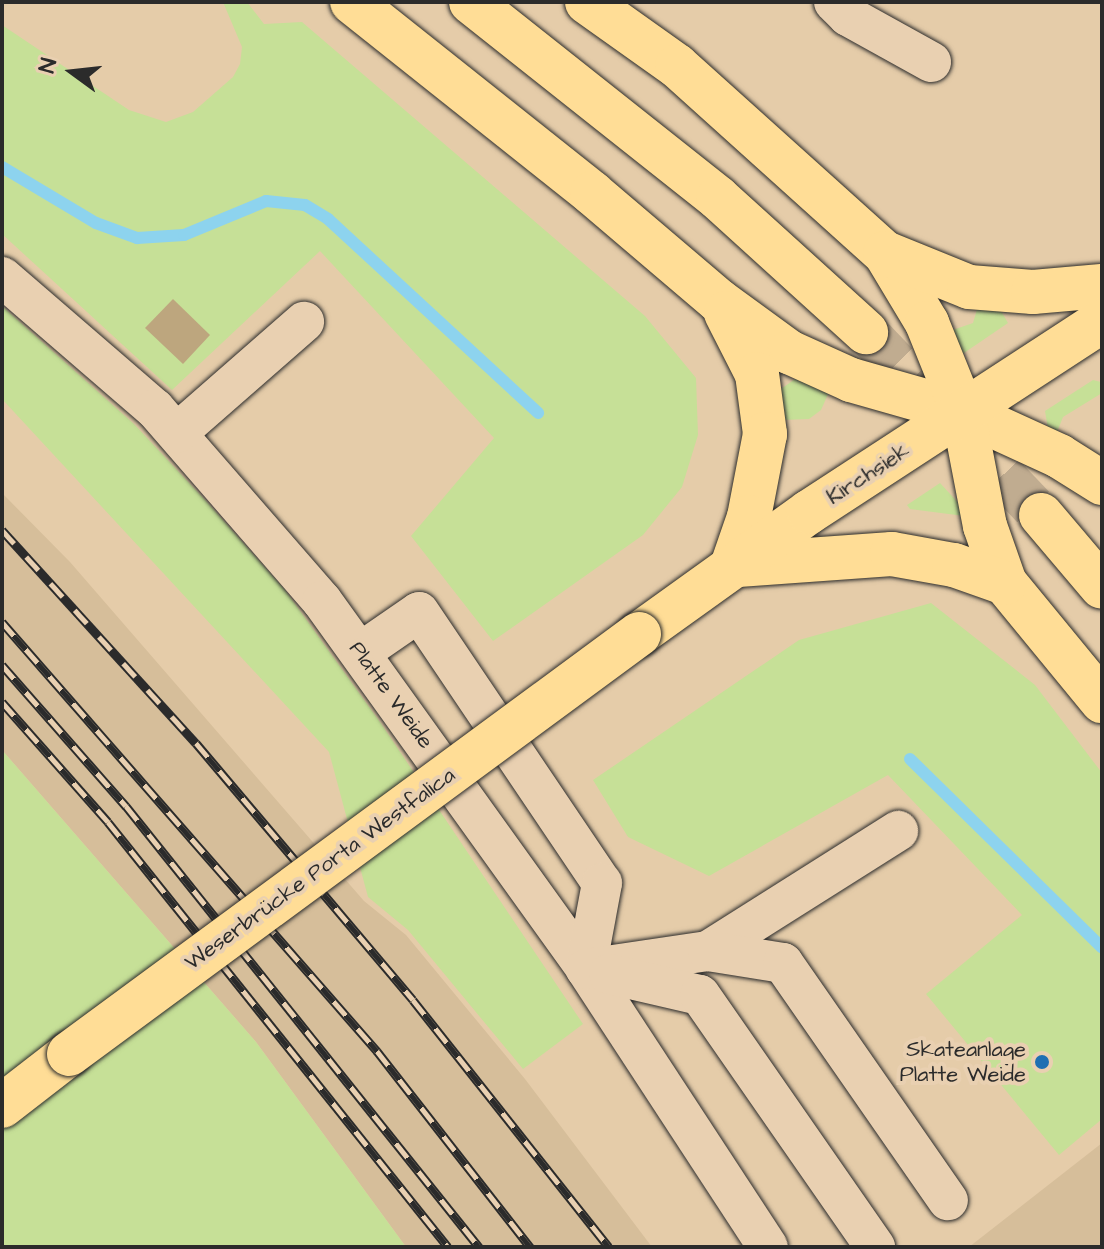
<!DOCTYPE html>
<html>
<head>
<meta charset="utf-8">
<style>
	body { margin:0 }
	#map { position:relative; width:1104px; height:1249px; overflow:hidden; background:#e5cca9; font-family:"Architects Daughter",sans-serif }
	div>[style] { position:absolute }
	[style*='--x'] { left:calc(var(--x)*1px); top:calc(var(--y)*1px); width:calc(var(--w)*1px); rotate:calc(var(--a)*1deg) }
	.built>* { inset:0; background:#d6be9a }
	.green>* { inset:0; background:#c6e097 }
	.stream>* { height:12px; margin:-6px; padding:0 6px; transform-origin:6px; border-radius:6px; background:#8dd3ee }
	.building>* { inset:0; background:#bda67e }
	.major-tunnel>* { height:44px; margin-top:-22px; transform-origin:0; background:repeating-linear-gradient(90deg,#c0ac90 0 44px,transparent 0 66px) }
	.roads { filter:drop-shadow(0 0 2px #2b2b2b) drop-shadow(0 0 2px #2b2b2b) }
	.minor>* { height:40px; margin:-20px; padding:0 20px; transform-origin:20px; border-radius:20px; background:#e9d0b1 }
	.major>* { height:44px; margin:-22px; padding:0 22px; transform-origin:22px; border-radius:22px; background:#ffdd96 }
	.rail>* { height:9px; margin-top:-4.5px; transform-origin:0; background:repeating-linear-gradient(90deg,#e9d0b1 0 18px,#2b2b2b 0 36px); box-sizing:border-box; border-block:2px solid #2b2b2b }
	.bridges { filter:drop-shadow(0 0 2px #2b2b2b) drop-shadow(0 0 2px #2b2b2b) }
	.major-bridge>* { height:44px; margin:-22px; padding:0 22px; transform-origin:22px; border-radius:22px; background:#ffdd96 }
	.dots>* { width:22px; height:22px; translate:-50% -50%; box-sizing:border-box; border:4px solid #e9d0b1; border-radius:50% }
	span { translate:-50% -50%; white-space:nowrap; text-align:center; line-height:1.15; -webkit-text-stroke:8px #e9d0b1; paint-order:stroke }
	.street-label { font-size:22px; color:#2b2b2b }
	.poi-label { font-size:22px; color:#2b2b2b }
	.right { translate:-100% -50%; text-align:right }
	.frame { position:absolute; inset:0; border:4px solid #2b2b2b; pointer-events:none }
	.north { position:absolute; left:32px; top:32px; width:80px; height:80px; -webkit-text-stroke:6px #e9d0b1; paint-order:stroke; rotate:285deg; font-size:22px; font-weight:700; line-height:32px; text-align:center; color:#2b2b2b }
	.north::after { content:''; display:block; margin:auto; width:28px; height:36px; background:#2b2b2b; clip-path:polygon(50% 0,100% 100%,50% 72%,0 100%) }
</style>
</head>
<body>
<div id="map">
	<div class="built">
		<i style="clip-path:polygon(2px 493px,70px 562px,364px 901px,406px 935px,525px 1079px,652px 1247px,406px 1247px,256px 1042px,2px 750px)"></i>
		<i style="clip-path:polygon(1102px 1143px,1102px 1247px,969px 1247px)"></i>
	</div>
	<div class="green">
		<i style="clip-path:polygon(223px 2px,247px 2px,264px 24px,302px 22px,645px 316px,696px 378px,698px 435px,682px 487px,643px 535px,493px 641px,411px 536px,494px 438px,320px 251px,172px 390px,2px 234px,2px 25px,129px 110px,166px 122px,193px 112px,233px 77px,240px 64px,242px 47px)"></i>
		<i style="clip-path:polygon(2px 306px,134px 424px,207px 502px,285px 590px,380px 722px,583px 1024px,523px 1069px,408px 930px,368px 897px,329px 752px,2px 399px)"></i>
		<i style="clip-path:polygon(978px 306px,1000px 309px,1008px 323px,961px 355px,944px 333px,973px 323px)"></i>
		<i style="clip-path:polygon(798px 377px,829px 392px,821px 410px,809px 419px,782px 420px,778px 391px)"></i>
		<i style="clip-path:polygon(1093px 380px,1101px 382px,1102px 393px,1063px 417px,1057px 432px,1048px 429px,1045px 411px)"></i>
		<i style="clip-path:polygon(940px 483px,964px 509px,964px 516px,910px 509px,907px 505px)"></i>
		<i style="clip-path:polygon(931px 603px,1035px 685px,1102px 773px,1102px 1119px,1059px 1155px,926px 994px,1022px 915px,888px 775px,709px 876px,628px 837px,593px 780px,799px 640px)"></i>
		<i style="clip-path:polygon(2px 750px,256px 1042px,406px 1247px,2px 1247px)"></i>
	</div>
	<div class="stream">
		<i style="--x:2;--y:167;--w:109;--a:30.8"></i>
		<i style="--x:96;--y:223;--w:44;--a:20.1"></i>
		<i style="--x:137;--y:238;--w:47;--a:-3.7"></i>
		<i style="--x:184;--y:235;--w:89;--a:-22.5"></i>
		<i style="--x:266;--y:201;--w:39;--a:6"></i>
		<i style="--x:305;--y:205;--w:27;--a:31"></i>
		<i style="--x:328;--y:219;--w:286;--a:42.7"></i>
		<i style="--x:910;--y:759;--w:269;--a:44.5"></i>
	</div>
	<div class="building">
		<i style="clip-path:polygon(173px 299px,210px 335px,183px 364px,145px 328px)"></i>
	</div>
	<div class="major-tunnel">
		<i style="--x:866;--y:332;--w:253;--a:46.3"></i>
	</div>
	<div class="roads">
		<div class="minor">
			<i style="--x:834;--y:2;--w:20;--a:45"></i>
			<i style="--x:848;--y:16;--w:95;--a:29"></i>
			<i style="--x:2;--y:277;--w:202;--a:40.8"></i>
			<i style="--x:155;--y:409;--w:254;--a:49"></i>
			<i style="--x:322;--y:601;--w:453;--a:54.3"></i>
			<i style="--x:586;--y:969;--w:332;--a:56.8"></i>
			<i style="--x:177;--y:433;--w:169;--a:-41.2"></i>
			<i style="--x:361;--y:652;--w:70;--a:-34.6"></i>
			<i style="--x:419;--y:612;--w:327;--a:56"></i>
			<i style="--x:602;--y:883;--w:87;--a:100.5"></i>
			<i style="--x:708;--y:951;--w:225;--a:-32.3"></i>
			<i style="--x:586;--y:969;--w:123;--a:-8.4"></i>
			<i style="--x:708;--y:951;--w:76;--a:9.1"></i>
			<i style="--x:783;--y:963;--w:289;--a:55.2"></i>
			<i style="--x:609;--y:974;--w:93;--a:13"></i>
			<i style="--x:700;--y:995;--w:307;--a:55.2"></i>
		</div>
		<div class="major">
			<i style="--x:352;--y:2;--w:307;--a:38.5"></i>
			<i style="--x:592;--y:193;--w:167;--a:40.4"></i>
			<i style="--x:719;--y:301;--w:87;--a:36.1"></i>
			<i style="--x:789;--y:352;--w:68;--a:24.3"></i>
			<i style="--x:851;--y:380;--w:116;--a:15.9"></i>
			<i style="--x:963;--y:412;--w:106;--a:24.6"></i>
			<i style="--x:1059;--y:456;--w:51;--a:32.1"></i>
			<i style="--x:471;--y:2;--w:315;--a:38.4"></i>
			<i style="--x:718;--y:198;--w:200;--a:42.2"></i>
			<i style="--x:587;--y:2;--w:110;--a:35.4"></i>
			<i style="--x:677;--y:66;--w:280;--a:42"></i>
			<i style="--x:885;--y:253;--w:82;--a:59"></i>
			<i style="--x:927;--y:323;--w:96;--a:68"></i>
			<i style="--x:963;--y:412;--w:116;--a:79.1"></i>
			<i style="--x:985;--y:526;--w:60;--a:70.7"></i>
			<i style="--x:1005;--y:583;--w:153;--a:50.6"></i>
			<i style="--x:885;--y:253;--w:91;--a:22"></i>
			<i style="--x:969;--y:287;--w:64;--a:4.5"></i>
			<i style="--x:1033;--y:292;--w:69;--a:-5"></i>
			<i style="--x:726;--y:313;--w:68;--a:63.1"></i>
			<i style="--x:757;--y:374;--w:61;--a:82.4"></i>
			<i style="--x:765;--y:434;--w:85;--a:100.9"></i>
			<i style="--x:749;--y:517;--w:52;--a:109.1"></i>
			<i style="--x:1041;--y:515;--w:94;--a:49.7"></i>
			<i style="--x:738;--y:565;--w:154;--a:-4.1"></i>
			<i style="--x:892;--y:554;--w:63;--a:10.1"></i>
			<i style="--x:954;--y:565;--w:54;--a:19.4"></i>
			<i style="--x:639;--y:634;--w:209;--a:-35.7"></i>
			<i style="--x:809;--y:512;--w:350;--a:-33.1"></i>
			<i style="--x:2;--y:1106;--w:85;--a:-37.8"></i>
		</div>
	</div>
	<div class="rail">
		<i style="--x:2;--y:530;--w:288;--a:47.7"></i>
		<i style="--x:196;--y:743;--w:336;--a:49.8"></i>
		<i style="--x:413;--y:1000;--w:315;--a:51.6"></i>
		<i style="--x:2;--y:622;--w:570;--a:48.84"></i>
		<i style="--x:377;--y:1051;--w:249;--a:52"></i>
		<i style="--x:2;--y:665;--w:188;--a:48.7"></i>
		<i style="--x:126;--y:806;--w:565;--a:51.32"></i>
		<i style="--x:2;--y:702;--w:160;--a:48.5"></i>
		<i style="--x:108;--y:822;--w:544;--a:51.34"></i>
	</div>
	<div class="bridges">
		<div class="major-bridge">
			<i style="--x:69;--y:1054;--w:708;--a:-36.38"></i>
		</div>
	</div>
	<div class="dots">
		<i style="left:1042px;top:1062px;background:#1f6fb2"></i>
	</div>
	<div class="street-label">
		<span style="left:868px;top:474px;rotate:-33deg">Kirchsiek</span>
		<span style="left:391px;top:695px;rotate:54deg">Platte Weide</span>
		<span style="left:320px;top:869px;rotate:-36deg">Weserbrücke Porta Westfalica</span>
	</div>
	<div class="poi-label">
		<span class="right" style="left:1026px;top:1062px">Skateanlage<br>Platte Weide</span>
	</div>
	<div class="frame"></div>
	<div class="north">N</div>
</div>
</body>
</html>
